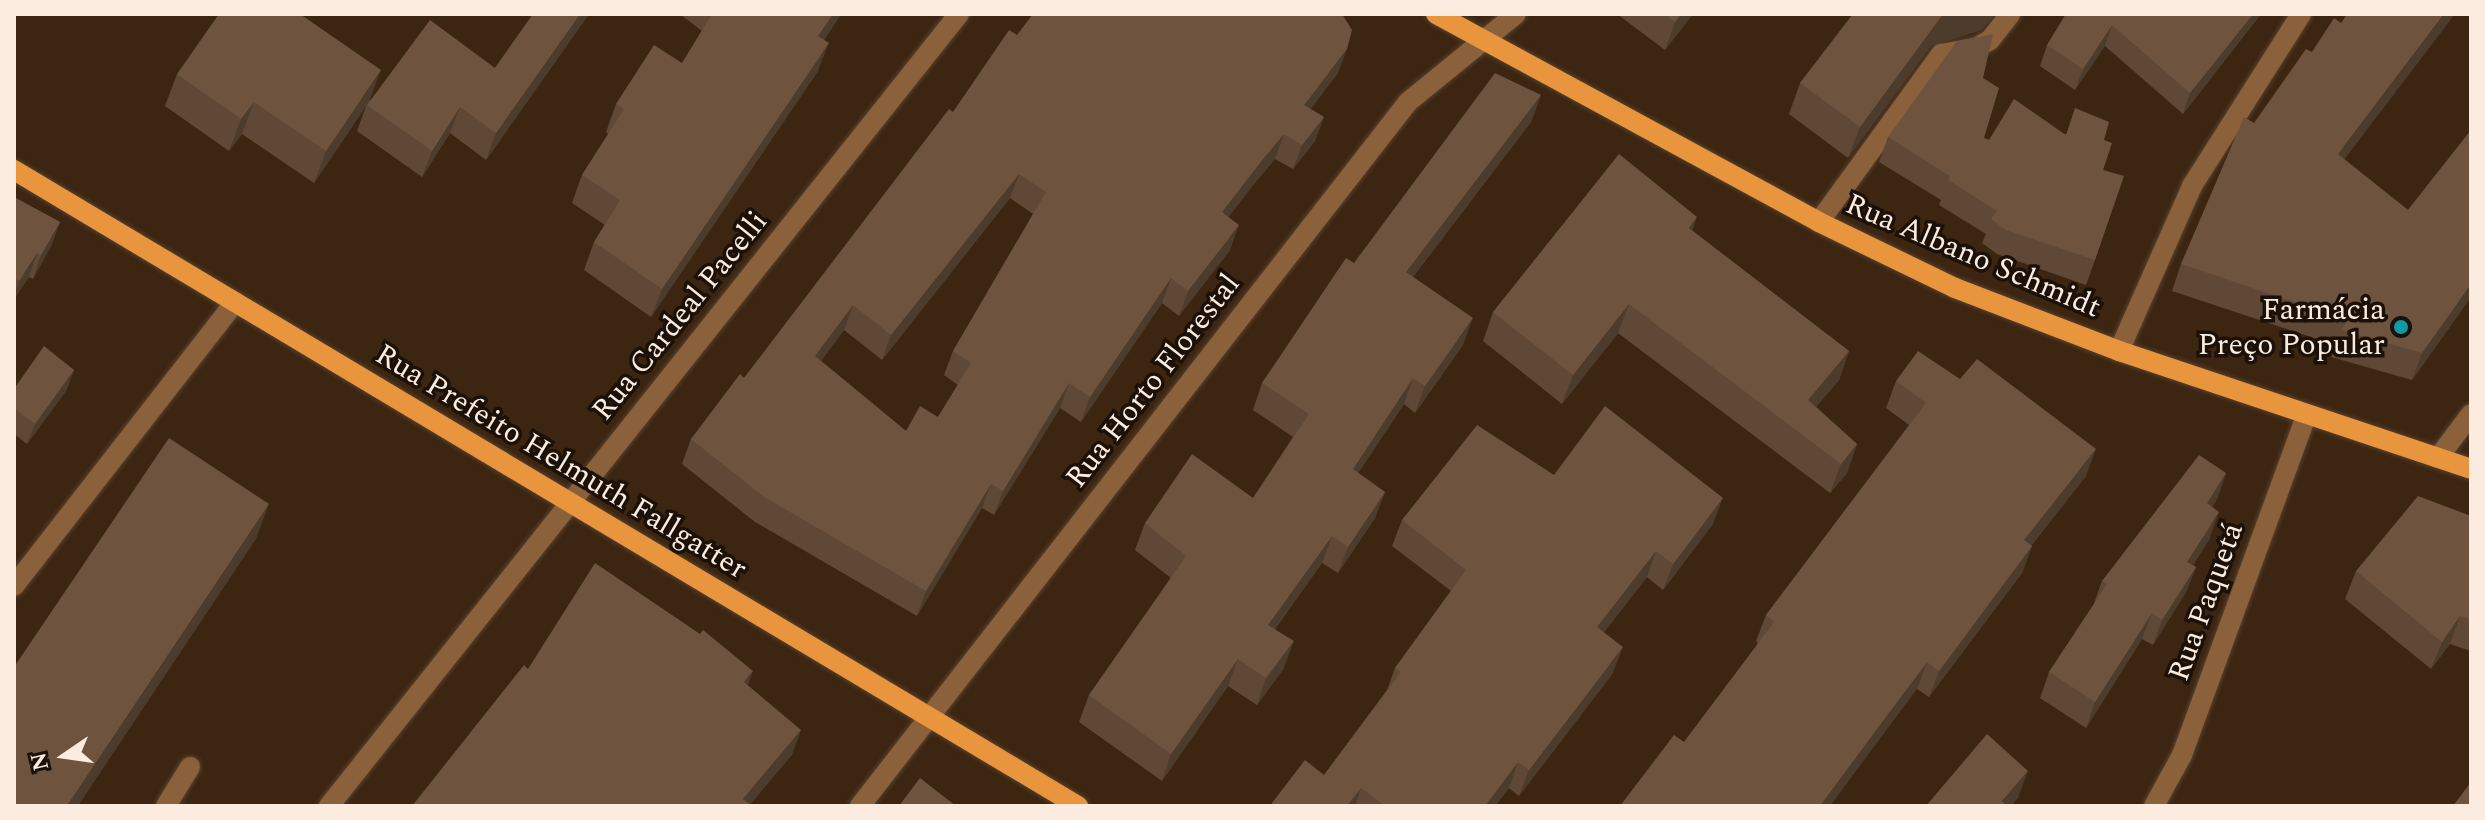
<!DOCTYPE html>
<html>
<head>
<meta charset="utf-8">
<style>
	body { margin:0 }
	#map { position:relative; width:2485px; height:820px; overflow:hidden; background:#3c2511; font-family:Spectral,serif }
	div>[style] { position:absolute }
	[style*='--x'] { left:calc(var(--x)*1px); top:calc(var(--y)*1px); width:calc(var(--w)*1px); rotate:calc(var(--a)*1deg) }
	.roads { filter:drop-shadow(0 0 2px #57412e) drop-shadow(0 0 2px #57412e) }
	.minor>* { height:20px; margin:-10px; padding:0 10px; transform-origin:10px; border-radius:10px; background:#8a613b }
	.major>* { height:20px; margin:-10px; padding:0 10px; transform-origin:10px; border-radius:10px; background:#e9953d }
	.wall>* { inset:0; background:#5f4836 }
	.shaded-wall>* { inset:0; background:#4d3b2c }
	.building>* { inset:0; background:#6e543f }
	.dots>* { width:22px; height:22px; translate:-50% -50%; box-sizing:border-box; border:4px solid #1b1108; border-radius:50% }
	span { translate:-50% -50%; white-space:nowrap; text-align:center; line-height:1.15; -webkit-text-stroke:7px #1b1108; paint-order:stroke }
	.street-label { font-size:30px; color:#fcecdf }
	.poi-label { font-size:30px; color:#fcecdf }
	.right { translate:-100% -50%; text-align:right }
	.frame { position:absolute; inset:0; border:16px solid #fcecdf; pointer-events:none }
	.north { position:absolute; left:24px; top:716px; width:80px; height:80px; -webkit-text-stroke:6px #1b1108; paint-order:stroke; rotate:257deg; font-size:22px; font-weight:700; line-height:32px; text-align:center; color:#fcecdf }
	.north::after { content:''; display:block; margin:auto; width:28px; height:36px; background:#fcecdf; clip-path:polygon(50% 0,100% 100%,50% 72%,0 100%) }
</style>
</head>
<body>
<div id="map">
	<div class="roads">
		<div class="minor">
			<i style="--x:1819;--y:222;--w:208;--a:-54"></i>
			<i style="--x:1941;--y:54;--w:36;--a:-10"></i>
			<i style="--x:1976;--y:48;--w:16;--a:-30"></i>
			<i style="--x:1990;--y:40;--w:33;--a:-52"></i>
			<i style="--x:2119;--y:351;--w:180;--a:-66.1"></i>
			<i style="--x:2192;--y:186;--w:204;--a:-57.6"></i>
			<i style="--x:2438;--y:458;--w:55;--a:-53.1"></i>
			<i style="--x:14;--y:586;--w:360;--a:-52.1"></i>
			<i style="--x:166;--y:806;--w:46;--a:-58.4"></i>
			<i style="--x:329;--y:806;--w:1012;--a:-51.5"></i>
			<i style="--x:860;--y:806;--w:892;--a:-52.1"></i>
			<i style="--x:1408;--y:102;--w:139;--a:-39.2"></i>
			<i style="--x:2154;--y:806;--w:58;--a:-61.2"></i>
			<i style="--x:2182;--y:755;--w:361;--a:-69.9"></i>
		</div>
		<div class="major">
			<i style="--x:1436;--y:14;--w:436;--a:28.5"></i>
			<i style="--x:1819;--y:222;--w:151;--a:25.9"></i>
			<i style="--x:1955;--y:288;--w:176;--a:21"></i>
			<i style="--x:2119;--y:351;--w:371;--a:18.5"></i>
			<i style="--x:14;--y:170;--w:1240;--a:30.87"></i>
		</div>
	</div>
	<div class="wall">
		<i style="clip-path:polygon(533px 14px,589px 14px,486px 160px,450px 133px,422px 177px,357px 131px,366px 106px,314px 183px,242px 134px,229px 151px,165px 106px,177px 74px,369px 101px,495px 68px)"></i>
		<i style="clip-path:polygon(682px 14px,841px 14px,824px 40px,818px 71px,651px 317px,584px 270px,594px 242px,605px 225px,572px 203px,582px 175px,608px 134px,606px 132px,616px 104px,682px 63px,702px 31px,681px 15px)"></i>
		<i style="clip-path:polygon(1617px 14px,1693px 14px,1665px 50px)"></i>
		<i style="clip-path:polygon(1853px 14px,1995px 14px,1981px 30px,1931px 46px,1848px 158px,1789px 114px,1800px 83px)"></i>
		<i style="clip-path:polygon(2066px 14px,2261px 14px,2183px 114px,2105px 46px,2075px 90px,2040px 66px,2047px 45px)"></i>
		<i style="clip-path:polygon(2341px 23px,2344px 160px,2408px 210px,2471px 130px,2471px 297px,2412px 380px,2331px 357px,2335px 345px,2172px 291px,2181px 264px,2254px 123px,2312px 52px)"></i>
		<i style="clip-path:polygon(evenodd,1017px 35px,1338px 73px,1310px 109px,1324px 117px,1315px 141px,1293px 169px,1275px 159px,1254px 184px,1228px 217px,1230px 250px,1179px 316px,1162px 303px,1081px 422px,1060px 408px,994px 515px,982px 508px,917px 616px,755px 522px,682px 464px,691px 439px,744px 378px,953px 112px,1017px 35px,1010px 198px,1033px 214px,953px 351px,944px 375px,958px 385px,938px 417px,906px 431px,821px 361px,844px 330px,882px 360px,1010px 198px)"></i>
		<i style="clip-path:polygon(1983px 78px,1984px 138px,1989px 140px,2066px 134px,2104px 140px,2103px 170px,2095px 260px,2086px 285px,1997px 254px,1982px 243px,1986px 234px,1939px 205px,1941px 200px,1879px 162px,1888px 137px)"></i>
		<i style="clip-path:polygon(1541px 95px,1531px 122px,1413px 277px,1463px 345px,1415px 413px,1404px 404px,1358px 473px,1385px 492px,1375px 518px,1338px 573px,1322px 563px,1275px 629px,1284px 668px,1257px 705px,1228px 686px,1162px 781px,1079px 722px,1089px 695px,1171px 578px,1135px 550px,1145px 523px,1253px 498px,1293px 437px,1253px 410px,1262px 383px,1354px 263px)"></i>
		<i style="clip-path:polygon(14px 197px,60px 222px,51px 246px,33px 279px,29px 277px,14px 299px)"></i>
		<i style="clip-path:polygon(1692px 231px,1849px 351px,1839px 380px,1816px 407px,1857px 444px,1847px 473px,1830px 493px,1618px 333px,1562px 404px,1483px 341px,1493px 312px)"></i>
		<i style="clip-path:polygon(74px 370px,66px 391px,27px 444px,14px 434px,14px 389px)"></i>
		<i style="clip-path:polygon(1896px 381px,2086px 476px,2031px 546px,2032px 546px,2022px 573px,1929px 697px,1917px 689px,1684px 742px,1758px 644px,1756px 641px,1766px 615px,1909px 425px,1886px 408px)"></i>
		<i style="clip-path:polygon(2226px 473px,2217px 499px,2212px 507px,2210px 538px,2193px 565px,2196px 567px,2186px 592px,2153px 645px,2142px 639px,2086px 728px,2040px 698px,2049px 672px,2093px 606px,2102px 581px)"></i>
		<i style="clip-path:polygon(1554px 475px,1713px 524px,1663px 590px,1647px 577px,1604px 632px,1613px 673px,1519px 796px,1509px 788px,1495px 806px,1271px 806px,1272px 803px,1324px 775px,1387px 690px,1395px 668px,1451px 591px,1392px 546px,1402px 520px)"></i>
		<i style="clip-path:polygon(2471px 516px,2471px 651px,2450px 644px,2431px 669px,2345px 599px,2356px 571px)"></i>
	</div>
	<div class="shaded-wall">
		<i style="clip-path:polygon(580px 14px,589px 14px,486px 160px,496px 133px)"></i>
		<i style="clip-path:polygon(833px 14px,841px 14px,808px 65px,818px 36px)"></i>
		<i style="clip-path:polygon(1681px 14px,1693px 14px,1665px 50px,1675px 22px)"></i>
		<i style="clip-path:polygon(1943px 14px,1995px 14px,1981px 30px,1931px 46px,1848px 158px,1860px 127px)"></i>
		<i style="clip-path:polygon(2253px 14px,2261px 14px,2183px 114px,2190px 93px)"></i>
		<i style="clip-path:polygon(2444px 14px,2455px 14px,2328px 181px,2338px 154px)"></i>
		<i style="clip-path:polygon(2112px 25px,2105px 46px,2075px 90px,2083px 69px)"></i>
		<i style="clip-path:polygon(829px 43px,818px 71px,651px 317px,662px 289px)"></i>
		<i style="clip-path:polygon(1347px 49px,1338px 73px,1295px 130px,1304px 105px)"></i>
		<i style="clip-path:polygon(381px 70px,369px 102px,314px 183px,326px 151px)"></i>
		<i style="clip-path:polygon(1541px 95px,1531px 122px,1396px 299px,1406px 272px)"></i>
		<i style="clip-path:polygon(254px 102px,242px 134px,229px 151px,241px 119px)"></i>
		<i style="clip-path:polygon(460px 107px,450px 133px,422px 177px,432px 151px)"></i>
		<i style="clip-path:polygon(1324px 117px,1315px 141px,1293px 169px,1302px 145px)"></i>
		<i style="clip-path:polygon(1284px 134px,1275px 159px,1254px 184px,1213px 237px,1222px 212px,1263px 159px)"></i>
		<i style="clip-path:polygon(1019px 174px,1010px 198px,882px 360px,891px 335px)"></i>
		<i style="clip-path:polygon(1697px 217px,1687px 246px,1689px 228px)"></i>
		<i style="clip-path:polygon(60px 222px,51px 246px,33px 279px,41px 255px)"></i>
		<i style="clip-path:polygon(1239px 225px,1230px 250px,1179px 316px,1188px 291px)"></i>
		<i style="clip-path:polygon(37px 253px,29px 277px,14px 299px,14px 295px,19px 281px)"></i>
		<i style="clip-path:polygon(1171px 278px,1162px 303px,1081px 422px,1090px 397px)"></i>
		<i style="clip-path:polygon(2471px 284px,2471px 297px,2412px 380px,2422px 353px)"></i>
		<i style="clip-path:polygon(1629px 304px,1618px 333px,1562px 404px,1573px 375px)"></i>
		<i style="clip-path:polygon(853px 305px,844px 330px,806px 381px,815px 356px)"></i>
		<i style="clip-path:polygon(1473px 318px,1463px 345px,1415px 413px,1425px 386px)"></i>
		<i style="clip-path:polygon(1849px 351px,1839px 380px,1797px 429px,1808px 400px)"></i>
		<i style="clip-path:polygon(74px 370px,66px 391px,27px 444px,35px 424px)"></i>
		<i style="clip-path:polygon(1413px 378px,1404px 404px,1343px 496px,1353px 469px)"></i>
		<i style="clip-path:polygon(1069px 383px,1060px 408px,994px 515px,1003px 491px)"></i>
		<i style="clip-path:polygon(1857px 444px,1847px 473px,1830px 493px,1841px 464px)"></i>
		<i style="clip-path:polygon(2096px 449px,2086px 476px,2014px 567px,2024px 540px)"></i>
		<i style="clip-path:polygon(2226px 473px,2217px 499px,2198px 529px,2207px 503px)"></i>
		<i style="clip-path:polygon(991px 484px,982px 508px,917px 616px,926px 591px)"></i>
		<i style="clip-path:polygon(1385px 492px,1375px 518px,1338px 573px,1348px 547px)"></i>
		<i style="clip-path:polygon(1723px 498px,1713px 524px,1663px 590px,1673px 564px)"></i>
		<i style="clip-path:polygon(269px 504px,256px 539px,78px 806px,67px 806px)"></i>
		<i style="clip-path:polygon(2219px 512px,2210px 538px,2178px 588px,2187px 562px)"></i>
		<i style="clip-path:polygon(1332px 536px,1322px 563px,1258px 651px,1268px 625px)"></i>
		<i style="clip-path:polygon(2032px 546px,2022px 573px,1929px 697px,1939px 671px)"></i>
		<i style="clip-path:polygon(1656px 551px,1647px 577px,1588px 653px,1597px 627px)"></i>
		<i style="clip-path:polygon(2196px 567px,2186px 592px,2153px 645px,2162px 620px)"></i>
		<i style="clip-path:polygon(2152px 613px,2142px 639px,2086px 728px,2095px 702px)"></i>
		<i style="clip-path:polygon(2460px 616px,2450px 644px,2431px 669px,2442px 642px)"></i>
		<i style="clip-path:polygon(1294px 641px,1284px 668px,1257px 705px,1266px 678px)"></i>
		<i style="clip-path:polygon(1623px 647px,1613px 673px,1519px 796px,1529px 770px)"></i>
		<i style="clip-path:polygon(1238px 659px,1228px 686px,1162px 781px,1171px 754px)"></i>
		<i style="clip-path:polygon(1927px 662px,1917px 689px,1830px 806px,1820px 806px)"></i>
		<i style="clip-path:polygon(753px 671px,744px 696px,744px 682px)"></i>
		<i style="clip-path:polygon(801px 730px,792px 755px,749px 806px,743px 799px)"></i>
		<i style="clip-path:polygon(1518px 762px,1509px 788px,1495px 806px,1485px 806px)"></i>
		<i style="clip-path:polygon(2028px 771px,2018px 798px,2011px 806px,2000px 806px,2002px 801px)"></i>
		<i style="clip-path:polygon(1361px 788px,1355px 806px,1347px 806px)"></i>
	</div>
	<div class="building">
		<i style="clip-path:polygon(219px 14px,300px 14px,381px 70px,326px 151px,254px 102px,241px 119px,177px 74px)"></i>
		<i style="clip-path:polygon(533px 14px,580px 14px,496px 133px,460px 107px,432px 151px,367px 105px,430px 20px,495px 68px)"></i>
		<i style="clip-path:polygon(712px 14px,833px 14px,818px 36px,829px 43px,662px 289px,594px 242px,620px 200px,582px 175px,624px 109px,616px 104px,654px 45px,682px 63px)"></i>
		<i style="clip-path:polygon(evenodd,1033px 14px,1342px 14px,1352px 30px,1347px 49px,1304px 105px,1324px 117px,1302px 145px,1284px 134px,1263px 159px,1222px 212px,1239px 225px,1188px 291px,1171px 278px,1090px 397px,1069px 383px,1003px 491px,991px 484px,926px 591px,764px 497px,691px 439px,740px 374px,744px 378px,949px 109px,953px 112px,1009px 30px,1017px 35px,1033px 14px,1019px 174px,1046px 192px,953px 351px,971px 363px,938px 417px,920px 406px,906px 431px,815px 356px,853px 305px,891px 335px,1019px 174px)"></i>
		<i style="clip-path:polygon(1665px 14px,1681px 14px,1675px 22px)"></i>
		<i style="clip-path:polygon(1853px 14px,1943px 14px,1860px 127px,1800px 83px)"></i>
		<i style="clip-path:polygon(2066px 14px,2253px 14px,2190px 93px,2112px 25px,2083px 69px,2047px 45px)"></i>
		<i style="clip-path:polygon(2347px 14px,2444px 14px,2338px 154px,2408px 210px,2471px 130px,2471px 284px,2422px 353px,2341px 330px,2348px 320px,2181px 264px,2244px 117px,2254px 123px,2306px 49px,2312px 52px,2334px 18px,2341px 23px)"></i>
		<i style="clip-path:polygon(1993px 34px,1983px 78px,1999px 88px,1984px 138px,1989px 140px,2014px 99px,2066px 135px,2075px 108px,2109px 122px,2104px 140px,2112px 143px,2103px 170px,2124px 176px,2095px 260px,2006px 230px,1991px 219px,1997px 211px,1948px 180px,1950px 176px,1888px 137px,1957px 41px)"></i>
		<i style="clip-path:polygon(1495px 73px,1541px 95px,1406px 272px,1473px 318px,1425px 386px,1413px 378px,1353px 469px,1385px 492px,1348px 547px,1332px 536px,1268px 625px,1294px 641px,1266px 678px,1238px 659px,1171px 754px,1089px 695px,1186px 556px,1145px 523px,1192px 454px,1253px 498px,1309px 414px,1262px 383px,1346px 258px,1354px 263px)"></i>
		<i style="clip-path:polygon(1619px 154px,1697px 217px,1689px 228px,1849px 351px,1808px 400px,1857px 444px,1841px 464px,1629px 304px,1573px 375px,1493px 312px)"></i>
		<i style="clip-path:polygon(14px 197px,60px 222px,41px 255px,37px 253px,19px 281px,14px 278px)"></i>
		<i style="clip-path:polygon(44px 346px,74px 370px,35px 424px,14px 408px,14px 389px)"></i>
		<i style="clip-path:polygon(1918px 351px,1960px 379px,1977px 359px,2096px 449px,2024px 540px,2032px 546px,1939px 671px,1927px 662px,1820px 806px,1620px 806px,1674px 735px,1684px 742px,1774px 622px,1766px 615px,1926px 403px,1896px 381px)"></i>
		<i style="clip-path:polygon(1605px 406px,1723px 498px,1673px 564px,1656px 551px,1597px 627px,1623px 647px,1529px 770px,1518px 762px,1485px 806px,1385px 806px,1361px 788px,1347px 806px,1276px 806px,1272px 803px,1305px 760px,1324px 775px,1401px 672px,1395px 668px,1466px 570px,1402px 520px,1477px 425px,1554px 475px)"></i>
		<i style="clip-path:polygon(169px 438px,269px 504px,67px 806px,14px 806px,14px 667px)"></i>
		<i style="clip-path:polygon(2199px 455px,2226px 473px,2207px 503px,2219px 512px,2187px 562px,2196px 567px,2162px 620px,2152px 613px,2095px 702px,2049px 672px,2107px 584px,2102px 581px)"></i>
		<i style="clip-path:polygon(2418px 496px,2471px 516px,2471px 620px,2460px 616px,2442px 642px,2356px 571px)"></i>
		<i style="clip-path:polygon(595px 563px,700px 634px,703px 630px,753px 671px,744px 682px,801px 730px,743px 799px,752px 806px,412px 806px,524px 665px,528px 669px)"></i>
		<i style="clip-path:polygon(1987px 734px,2028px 771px,2002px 801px,2007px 806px,1926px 806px)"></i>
		<i style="clip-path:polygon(920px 778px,956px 806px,899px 806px)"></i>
		<i style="clip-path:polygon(2471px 782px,2471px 806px,2453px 806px)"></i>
	</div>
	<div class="dots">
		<i style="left:2401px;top:327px;background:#0f9aa8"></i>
	</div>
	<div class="street-label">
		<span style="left:1973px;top:256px;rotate:23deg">Rua Albano Schmidt</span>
		<span style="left:680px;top:316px;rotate:-51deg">Rua Cardeal Pacelli</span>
		<span style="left:1153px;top:381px;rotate:-52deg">Rua Horto Florestal</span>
		<span style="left:561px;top:462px;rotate:31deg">Rua Prefeito Helmuth Fallgatter</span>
		<span style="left:2206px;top:602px;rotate:-70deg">Rua Paquetá</span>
	</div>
	<div class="poi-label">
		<span class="right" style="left:2385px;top:327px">Farmácia<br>Preço Popular</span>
	</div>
	<div class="frame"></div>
	<div class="north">N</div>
</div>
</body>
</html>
